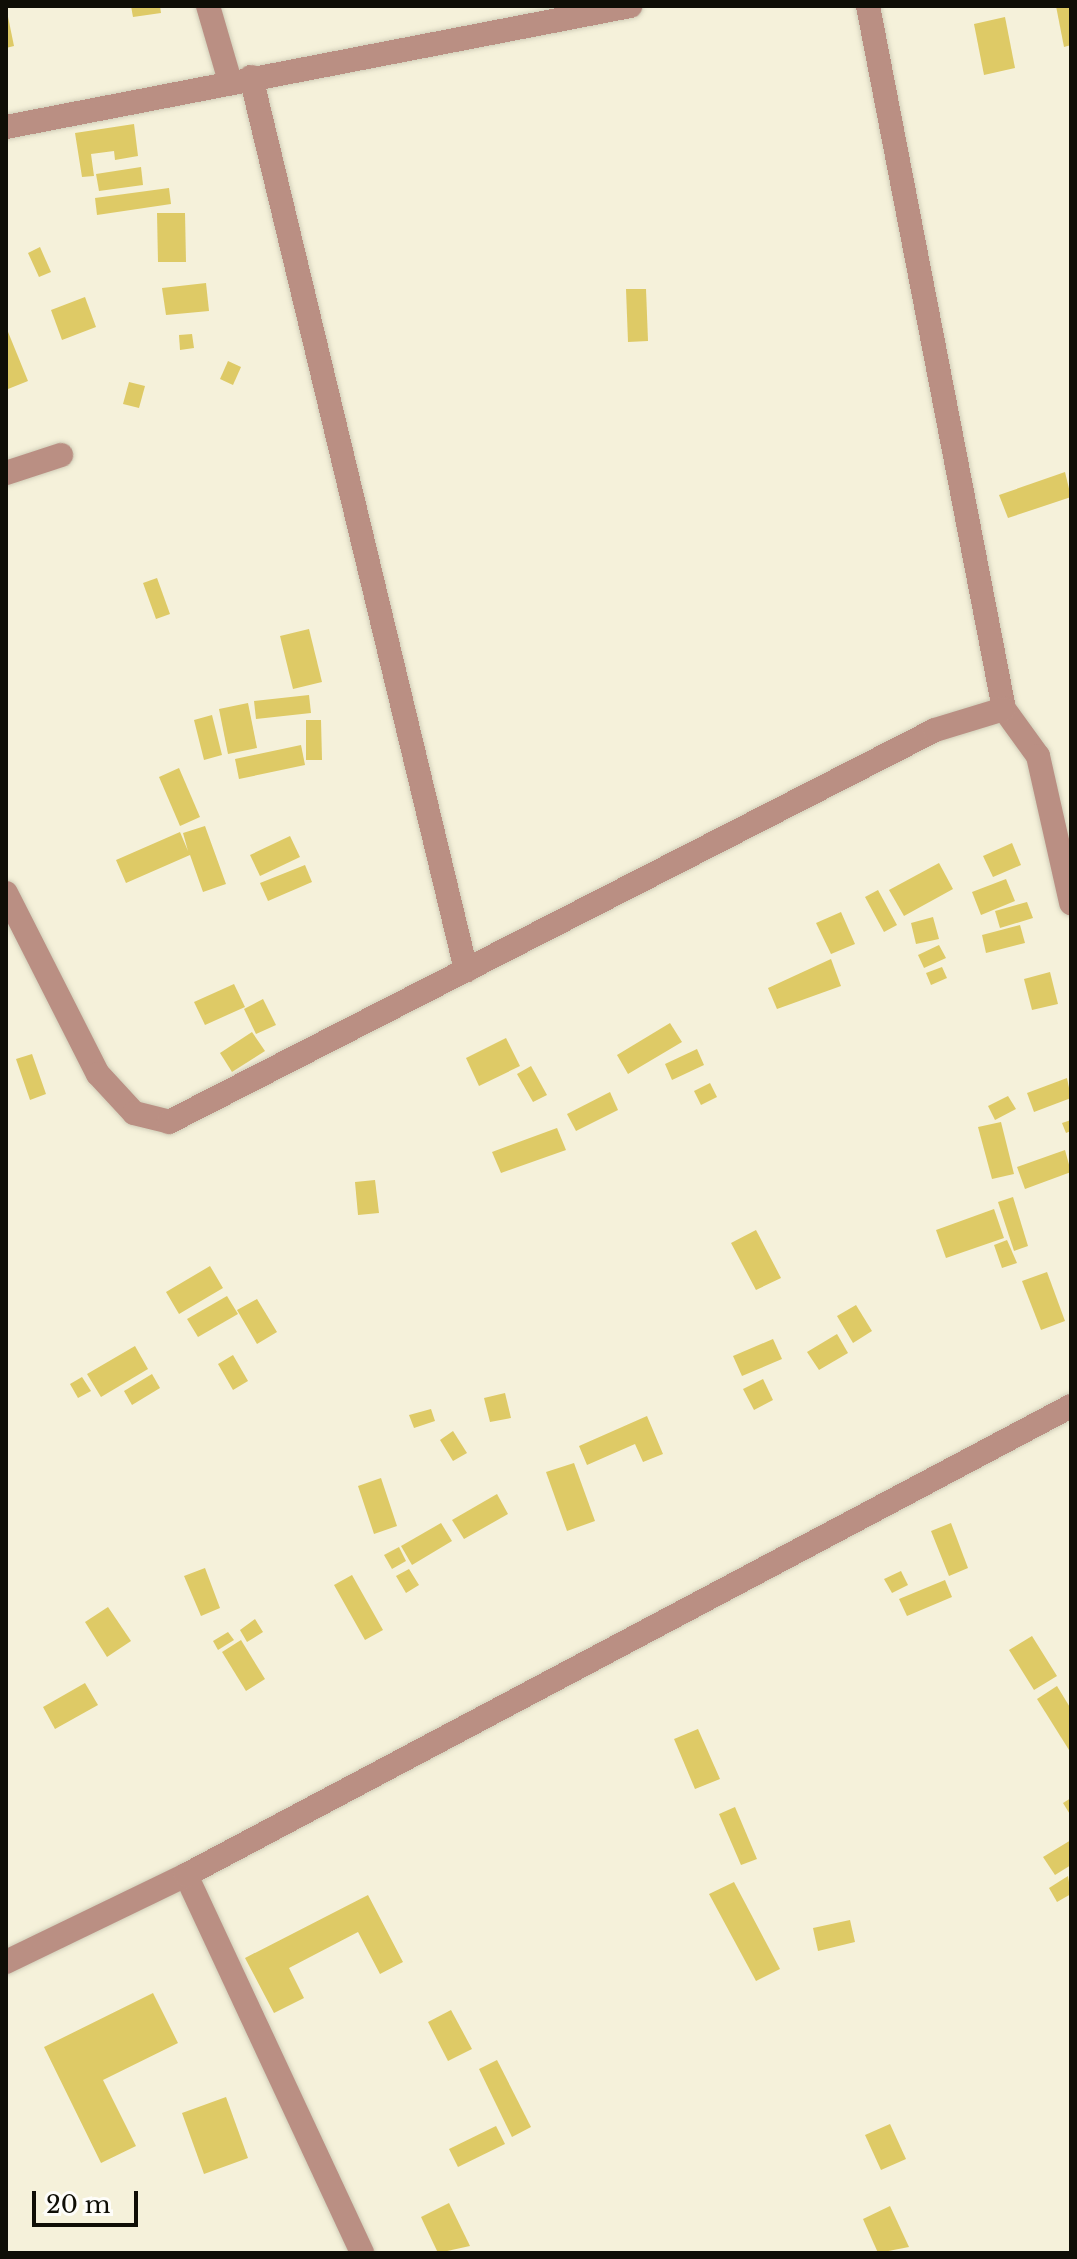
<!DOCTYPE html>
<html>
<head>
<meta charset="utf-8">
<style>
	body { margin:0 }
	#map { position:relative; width:1077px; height:2259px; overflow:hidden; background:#f5f1da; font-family:"Libre Baskerville",serif }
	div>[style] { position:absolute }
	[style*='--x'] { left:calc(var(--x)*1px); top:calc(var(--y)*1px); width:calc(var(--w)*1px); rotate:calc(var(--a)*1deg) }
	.building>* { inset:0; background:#deca66 }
	.roads { filter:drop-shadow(0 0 2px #d0cdb8) drop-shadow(0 0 2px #d0cdb8) }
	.minor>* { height:24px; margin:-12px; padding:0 12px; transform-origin:12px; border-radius:12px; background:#ba8f83 }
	span { translate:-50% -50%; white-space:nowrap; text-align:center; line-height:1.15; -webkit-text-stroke:6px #fefdf9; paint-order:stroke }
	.frame { position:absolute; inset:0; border:8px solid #0f0e06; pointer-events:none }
	.scale { position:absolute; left:32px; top:2191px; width:106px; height:36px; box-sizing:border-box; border:4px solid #0f0e06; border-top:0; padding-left:10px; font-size:24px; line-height:28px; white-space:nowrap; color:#0f0e06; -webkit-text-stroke:6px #fefdf9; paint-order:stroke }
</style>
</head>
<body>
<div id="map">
	<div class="building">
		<i style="clip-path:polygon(131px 6px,160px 6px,161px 13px,133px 17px)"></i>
		<i style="clip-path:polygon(1056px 6px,1071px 6px,1071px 45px,1064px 47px)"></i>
		<i style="clip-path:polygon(6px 7px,14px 46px,6px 48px)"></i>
		<i style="clip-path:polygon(1005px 17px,1015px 68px,984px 75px,974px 24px)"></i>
		<i style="clip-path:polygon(134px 124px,138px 156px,115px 160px,114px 151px,91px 154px,94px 176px,82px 177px,75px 133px)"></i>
		<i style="clip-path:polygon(141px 167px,143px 185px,99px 191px,96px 174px)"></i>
		<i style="clip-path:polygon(169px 188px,171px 204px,97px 215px,95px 198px)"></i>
		<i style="clip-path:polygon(157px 213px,185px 213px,186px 262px,158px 262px)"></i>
		<i style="clip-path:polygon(40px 247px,51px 272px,39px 277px,28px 253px)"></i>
		<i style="clip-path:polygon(206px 283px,209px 311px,166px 315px,162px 288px)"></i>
		<i style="clip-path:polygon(626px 289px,646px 289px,648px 341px,628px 342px)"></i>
		<i style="clip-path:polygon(85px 297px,96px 327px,62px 340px,51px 310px)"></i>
		<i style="clip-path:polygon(6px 327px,28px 381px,8px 389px,6px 385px)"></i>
		<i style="clip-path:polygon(192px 334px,194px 348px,180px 350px,179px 335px)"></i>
		<i style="clip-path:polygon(228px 361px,241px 367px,233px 385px,220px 379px)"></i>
		<i style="clip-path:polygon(129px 382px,145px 386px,139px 408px,123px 404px)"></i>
		<i style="clip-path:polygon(1065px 472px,1071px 497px,1008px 518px,999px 495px)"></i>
		<i style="clip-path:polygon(157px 578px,170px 614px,156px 619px,143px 583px)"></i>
		<i style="clip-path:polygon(309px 629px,322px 682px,293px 689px,280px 636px)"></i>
		<i style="clip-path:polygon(309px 695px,311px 713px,256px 719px,254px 701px)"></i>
		<i style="clip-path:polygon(248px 703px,257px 748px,228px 754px,219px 709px)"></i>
		<i style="clip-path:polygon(212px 715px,222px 755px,204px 760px,194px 720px)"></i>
		<i style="clip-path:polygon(306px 720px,321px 720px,322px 760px,306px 760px)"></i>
		<i style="clip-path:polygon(301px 745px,305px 765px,239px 779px,235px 759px)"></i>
		<i style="clip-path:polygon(179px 768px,200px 817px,180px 826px,159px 777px)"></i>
		<i style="clip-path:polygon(205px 826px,226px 884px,203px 892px,190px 855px,126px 883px,116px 860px,180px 832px,188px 851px,183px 833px)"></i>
		<i style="clip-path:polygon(290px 836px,300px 857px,260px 876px,250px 855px)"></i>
		<i style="clip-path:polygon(1012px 843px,1021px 865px,993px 877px,983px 856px)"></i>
		<i style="clip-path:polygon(939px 863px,953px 889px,904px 916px,889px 890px)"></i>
		<i style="clip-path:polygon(305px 865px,312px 882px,268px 901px,260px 883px)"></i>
		<i style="clip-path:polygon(1006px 879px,1015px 901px,981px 915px,972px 892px)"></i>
		<i style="clip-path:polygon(878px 890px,897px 925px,884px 932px,865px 897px)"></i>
		<i style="clip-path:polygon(1027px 902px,1033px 918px,1000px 928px,995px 911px)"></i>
		<i style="clip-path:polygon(841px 912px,855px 944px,831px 954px,816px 923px)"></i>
		<i style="clip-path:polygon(933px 917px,939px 939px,916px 944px,911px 923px)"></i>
		<i style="clip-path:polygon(1020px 925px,1025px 943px,986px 953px,982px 935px)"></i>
		<i style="clip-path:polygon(939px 945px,946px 958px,924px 968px,918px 955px)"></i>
		<i style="clip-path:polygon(831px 959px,841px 986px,777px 1009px,768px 988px)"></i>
		<i style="clip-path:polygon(942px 967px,947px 978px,931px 985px,926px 973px)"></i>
		<i style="clip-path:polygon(1050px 972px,1058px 1004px,1032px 1010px,1024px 979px)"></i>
		<i style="clip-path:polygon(234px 984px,245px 1007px,205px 1025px,194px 1002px)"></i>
		<i style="clip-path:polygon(263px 999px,276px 1025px,256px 1034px,244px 1009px)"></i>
		<i style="clip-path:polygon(670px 1023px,682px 1042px,628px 1074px,617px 1055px)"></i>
		<i style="clip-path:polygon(252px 1032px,265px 1051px,232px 1072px,220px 1053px)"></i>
		<i style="clip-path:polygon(506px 1038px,520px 1066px,479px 1086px,466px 1058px)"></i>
		<i style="clip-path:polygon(697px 1049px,704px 1065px,672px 1080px,665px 1064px)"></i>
		<i style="clip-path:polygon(32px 1054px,46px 1094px,30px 1100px,16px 1059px)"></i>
		<i style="clip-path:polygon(531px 1066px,547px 1095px,533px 1102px,517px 1074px)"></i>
		<i style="clip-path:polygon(1067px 1078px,1071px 1098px,1034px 1112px,1027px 1093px)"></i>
		<i style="clip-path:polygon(710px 1083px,717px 1097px,701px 1105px,694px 1091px)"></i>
		<i style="clip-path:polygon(610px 1092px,618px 1110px,576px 1131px,567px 1114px)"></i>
		<i style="clip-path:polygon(1008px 1096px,1016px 1109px,995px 1120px,988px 1106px)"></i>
		<i style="clip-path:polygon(1071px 1120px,1071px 1131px,1066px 1133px,1062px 1123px)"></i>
		<i style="clip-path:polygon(1001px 1122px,1014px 1174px,992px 1179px,978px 1127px)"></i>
		<i style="clip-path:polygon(557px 1128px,566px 1150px,501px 1173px,492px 1152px)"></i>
		<i style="clip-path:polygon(1065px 1150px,1071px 1172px,1025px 1189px,1017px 1167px)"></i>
		<i style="clip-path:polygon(375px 1180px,379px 1213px,358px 1215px,355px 1182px)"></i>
		<i style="clip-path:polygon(1013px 1197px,1028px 1246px,1014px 1251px,998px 1202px)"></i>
		<i style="clip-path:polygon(994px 1209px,1004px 1238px,946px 1258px,936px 1230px)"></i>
		<i style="clip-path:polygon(756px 1230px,781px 1278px,756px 1290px,731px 1243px)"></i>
		<i style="clip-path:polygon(1007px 1240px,1017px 1263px,1002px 1268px,994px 1245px)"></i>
		<i style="clip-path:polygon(210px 1266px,223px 1288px,179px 1314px,166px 1292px)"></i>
		<i style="clip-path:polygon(1047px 1272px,1065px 1321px,1041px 1330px,1022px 1281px)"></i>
		<i style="clip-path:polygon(227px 1296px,238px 1314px,198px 1337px,187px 1319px)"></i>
		<i style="clip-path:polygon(257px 1299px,277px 1332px,257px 1344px,237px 1310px)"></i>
		<i style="clip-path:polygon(856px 1305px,872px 1331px,853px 1343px,837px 1316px)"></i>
		<i style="clip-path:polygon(837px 1334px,848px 1353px,819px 1370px,807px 1352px)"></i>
		<i style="clip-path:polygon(773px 1339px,782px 1359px,742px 1376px,733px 1356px)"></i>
		<i style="clip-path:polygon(135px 1346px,148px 1369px,101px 1397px,87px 1374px)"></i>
		<i style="clip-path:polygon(233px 1355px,248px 1381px,233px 1390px,218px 1364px)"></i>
		<i style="clip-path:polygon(152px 1374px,160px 1388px,132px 1405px,124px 1391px)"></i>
		<i style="clip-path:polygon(82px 1377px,91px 1391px,78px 1398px,70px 1384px)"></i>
		<i style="clip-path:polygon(763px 1379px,773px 1400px,754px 1410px,743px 1389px)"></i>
		<i style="clip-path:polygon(505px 1393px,511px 1418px,490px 1422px,484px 1398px)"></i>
		<i style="clip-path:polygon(431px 1409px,435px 1421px,414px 1428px,409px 1415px)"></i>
		<i style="clip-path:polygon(647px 1416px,663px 1454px,643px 1462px,635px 1444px,587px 1465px,579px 1446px)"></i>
		<i style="clip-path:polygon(453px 1431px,467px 1453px,453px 1461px,440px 1440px)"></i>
		<i style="clip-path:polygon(574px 1463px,595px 1521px,567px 1531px,546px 1472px)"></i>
		<i style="clip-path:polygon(381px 1478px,397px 1526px,374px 1534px,358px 1486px)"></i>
		<i style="clip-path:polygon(497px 1494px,508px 1514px,464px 1539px,452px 1520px)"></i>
		<i style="clip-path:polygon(441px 1523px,452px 1541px,412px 1565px,401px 1546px)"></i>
		<i style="clip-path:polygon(951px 1523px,968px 1568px,949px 1576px,931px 1531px)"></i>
		<i style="clip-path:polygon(399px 1547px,406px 1561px,392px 1569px,384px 1555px)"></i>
		<i style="clip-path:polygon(205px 1568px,220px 1608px,201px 1616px,184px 1576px)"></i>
		<i style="clip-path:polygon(409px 1569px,419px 1585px,406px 1593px,396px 1576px)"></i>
		<i style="clip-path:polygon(901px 1571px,908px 1585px,892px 1593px,884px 1579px)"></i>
		<i style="clip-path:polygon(352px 1575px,383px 1630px,365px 1640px,334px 1585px)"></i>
		<i style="clip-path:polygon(945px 1580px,952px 1597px,907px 1616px,899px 1599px)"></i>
		<i style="clip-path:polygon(108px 1607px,131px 1641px,107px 1657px,85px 1622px)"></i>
		<i style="clip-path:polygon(255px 1619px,263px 1632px,247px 1642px,240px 1630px)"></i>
		<i style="clip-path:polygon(228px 1632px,234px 1640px,218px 1650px,213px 1641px)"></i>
		<i style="clip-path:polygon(1032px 1636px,1057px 1676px,1034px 1690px,1009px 1650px)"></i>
		<i style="clip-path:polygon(241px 1640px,265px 1679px,246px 1691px,222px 1652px)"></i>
		<i style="clip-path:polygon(85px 1683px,98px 1705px,55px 1729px,43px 1707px)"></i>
		<i style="clip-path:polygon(1057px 1686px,1071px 1709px,1069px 1750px,1037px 1699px)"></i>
		<i style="clip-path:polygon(698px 1729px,720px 1779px,695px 1789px,674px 1739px)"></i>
		<i style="clip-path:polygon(1071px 1798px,1071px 1816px,1063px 1803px)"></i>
		<i style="clip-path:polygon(735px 1807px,757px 1859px,741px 1865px,719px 1814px)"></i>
		<i style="clip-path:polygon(1071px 1840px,1071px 1865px,1055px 1875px,1043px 1857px)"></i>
		<i style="clip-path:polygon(1068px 1876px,1071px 1894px,1057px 1902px,1049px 1888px)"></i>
		<i style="clip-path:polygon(734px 1882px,780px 1969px,756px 1981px,709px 1894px)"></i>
		<i style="clip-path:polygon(368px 1895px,403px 1962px,380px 1974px,358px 1932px,289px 1968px,304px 1998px,274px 2013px,245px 1958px)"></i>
		<i style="clip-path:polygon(850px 1920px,855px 1942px,818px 1951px,813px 1928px)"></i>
		<i style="clip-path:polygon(153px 1993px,178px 2043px,103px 2080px,136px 2146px,101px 2163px,44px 2047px)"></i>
		<i style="clip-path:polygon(451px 2010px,472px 2049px,448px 2061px,428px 2022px)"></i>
		<i style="clip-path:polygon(497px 2060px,531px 2127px,512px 2137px,479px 2069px)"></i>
		<i style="clip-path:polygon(226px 2097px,248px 2158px,204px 2174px,182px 2113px)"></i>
		<i style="clip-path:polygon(890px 2124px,906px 2159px,881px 2170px,865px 2135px)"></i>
		<i style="clip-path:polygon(496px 2126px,505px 2144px,458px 2167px,449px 2149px)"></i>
		<i style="clip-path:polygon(449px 2203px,470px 2246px,438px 2253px,421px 2217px)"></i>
		<i style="clip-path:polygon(890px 2206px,909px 2247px,878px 2253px,863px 2219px)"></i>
	</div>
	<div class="roads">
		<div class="minor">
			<i style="--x:208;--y:6;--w:78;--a:73.7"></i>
			<i style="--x:868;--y:6;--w:716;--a:79.05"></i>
			<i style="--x:1004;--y:709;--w:58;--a:54.1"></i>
			<i style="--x:1038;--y:756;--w:151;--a:77.3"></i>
			<i style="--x:251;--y:77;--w:919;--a:76.46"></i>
			<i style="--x:6;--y:127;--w:636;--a:-10.97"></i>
			<i style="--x:6;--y:473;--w:58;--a:-18.1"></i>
			<i style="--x:6;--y:893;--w:203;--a:63.1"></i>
			<i style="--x:98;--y:1074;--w:53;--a:47.3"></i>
			<i style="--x:134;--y:1113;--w:36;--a:14"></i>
			<i style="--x:169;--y:1122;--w:860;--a:-27.1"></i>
			<i style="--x:935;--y:730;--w:72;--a:-16.9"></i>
			<i style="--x:186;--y:1875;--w:417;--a:65"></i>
			<i style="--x:6;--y:1962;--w:200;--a:-25.8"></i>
			<i style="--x:186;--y:1875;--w:1002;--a:-27.92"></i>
		</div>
	</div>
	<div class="frame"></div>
	<div class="scale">20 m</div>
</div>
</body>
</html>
